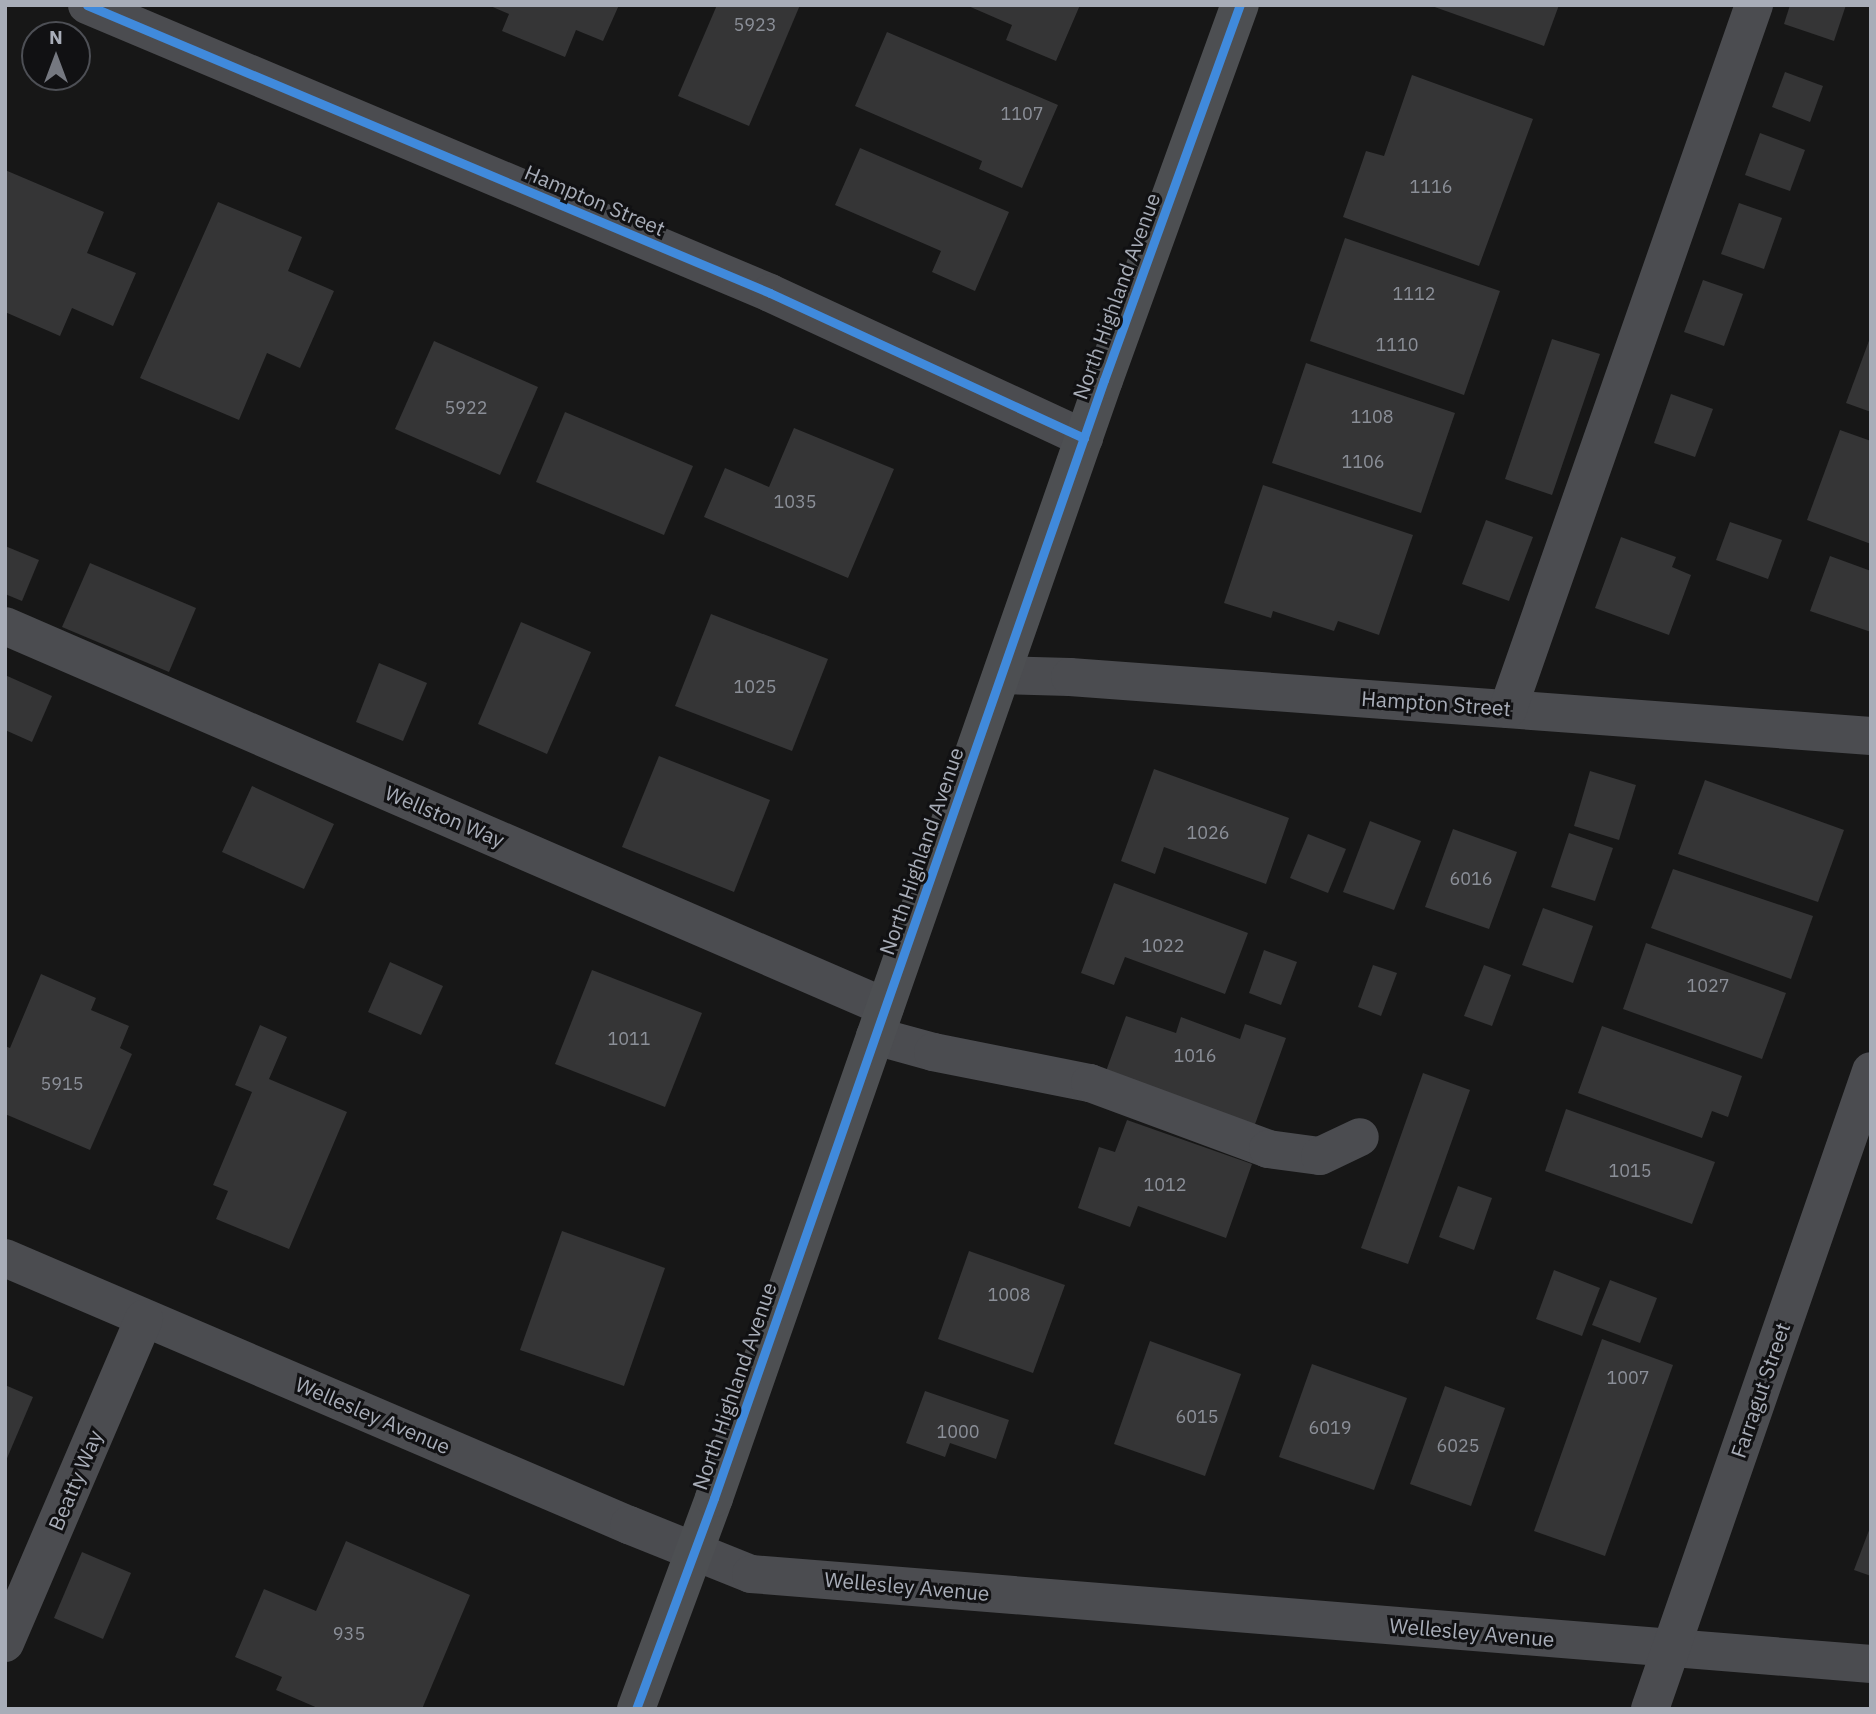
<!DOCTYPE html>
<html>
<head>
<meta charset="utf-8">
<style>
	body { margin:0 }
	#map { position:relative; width:1876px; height:1714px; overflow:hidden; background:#171717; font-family:"IBM Plex Sans",sans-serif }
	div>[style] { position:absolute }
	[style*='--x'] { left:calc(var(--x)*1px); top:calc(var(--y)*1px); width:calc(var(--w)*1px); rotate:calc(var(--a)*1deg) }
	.building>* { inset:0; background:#353536 }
	.minor>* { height:38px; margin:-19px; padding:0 19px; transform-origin:19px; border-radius:19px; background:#4b4c50 }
	.major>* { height:38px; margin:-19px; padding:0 19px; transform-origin:19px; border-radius:19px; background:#4d4f52 }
	.cycleway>* { height:9px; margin:-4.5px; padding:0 4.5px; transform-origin:4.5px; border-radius:4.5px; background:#408adc }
	span { translate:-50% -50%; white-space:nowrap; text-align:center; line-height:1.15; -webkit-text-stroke:6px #111113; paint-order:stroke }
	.number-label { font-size:18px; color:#8b8f98 }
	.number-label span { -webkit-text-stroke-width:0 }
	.street-label { font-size:21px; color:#a8adb8 }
	.frame { position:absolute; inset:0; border:7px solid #a8adb8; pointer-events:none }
	.north { position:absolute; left:21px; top:21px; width:70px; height:70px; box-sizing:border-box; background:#111113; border:2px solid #4d4f55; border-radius:50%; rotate:0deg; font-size:19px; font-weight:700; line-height:28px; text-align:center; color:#a8adb8 }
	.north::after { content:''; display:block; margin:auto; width:24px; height:32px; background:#757880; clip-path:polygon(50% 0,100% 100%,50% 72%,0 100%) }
</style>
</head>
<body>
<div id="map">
	<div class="building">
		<i style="clip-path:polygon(488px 5px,619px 5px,603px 41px,576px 30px,565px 57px,502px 31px,509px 14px)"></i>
		<i style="clip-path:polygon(717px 5px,800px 5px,749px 126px,678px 96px)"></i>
		<i style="clip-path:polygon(966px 5px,1080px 5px,1056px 61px,1006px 40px,1012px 25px)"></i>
		<i style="clip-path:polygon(1429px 5px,1559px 5px,1544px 46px)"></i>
		<i style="clip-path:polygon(1790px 5px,1846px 5px,1834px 41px,1784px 24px)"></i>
		<i style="clip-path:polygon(887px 32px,1058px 105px,1022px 188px,979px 169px,982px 161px,855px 106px)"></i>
		<i style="clip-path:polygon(1785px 72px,1823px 86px,1810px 122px,1772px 107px)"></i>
		<i style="clip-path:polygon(1412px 75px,1533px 119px,1479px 266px,1343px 217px,1366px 151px,1384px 156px)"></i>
		<i style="clip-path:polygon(1760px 133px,1805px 150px,1790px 191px,1745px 175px)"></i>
		<i style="clip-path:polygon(860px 148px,1009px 212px,975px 291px,932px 272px,941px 251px,835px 205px)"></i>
		<i style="clip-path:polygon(5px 170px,104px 212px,87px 253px,136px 273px,113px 326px,72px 308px,60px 336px,5px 312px)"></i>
		<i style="clip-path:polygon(218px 202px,302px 237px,288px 271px,334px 291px,300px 368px,267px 353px,239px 420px,140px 378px)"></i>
		<i style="clip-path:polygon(1739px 203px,1782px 218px,1764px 269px,1721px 254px)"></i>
		<i style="clip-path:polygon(1345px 238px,1500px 291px,1464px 395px,1310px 341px)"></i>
		<i style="clip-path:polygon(1703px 280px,1743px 294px,1724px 346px,1684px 332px)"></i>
		<i style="clip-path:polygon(1870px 338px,1871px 338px,1871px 412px,1846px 403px)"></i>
		<i style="clip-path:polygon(1552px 339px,1600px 354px,1552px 495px,1505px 479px)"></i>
		<i style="clip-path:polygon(434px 341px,538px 387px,500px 475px,395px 429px)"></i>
		<i style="clip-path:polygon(1306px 363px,1455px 413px,1421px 513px,1272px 463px)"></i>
		<i style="clip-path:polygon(1671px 394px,1713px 409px,1695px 457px,1654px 443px)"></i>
		<i style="clip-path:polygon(565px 412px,693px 466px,664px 535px,536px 482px)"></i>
		<i style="clip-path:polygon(794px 428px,894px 469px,848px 578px,704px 517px,725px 468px,769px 487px)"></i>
		<i style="clip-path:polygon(1840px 430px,1871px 441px,1871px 544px,1807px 520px)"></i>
		<i style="clip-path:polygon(1263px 485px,1413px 535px,1379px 635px,1338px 621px,1334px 631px,1273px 611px,1271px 618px,1224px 603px)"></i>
		<i style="clip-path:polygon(1486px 520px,1533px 537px,1509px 601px,1462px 584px)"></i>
		<i style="clip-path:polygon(1730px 522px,1782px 540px,1768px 579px,1716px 560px)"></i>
		<i style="clip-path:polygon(1621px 537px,1676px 557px,1672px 567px,1691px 575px,1669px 635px,1595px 608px)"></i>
		<i style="clip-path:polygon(5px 546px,39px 560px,22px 601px,5px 594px)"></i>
		<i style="clip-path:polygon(1830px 556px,1871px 571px,1871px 632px,1810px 611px)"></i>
		<i style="clip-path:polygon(90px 563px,196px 608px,169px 672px,62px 627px)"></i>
		<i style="clip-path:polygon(711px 614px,828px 659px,792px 751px,675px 706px)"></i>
		<i style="clip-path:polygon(521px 622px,591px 652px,547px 754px,478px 724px)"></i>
		<i style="clip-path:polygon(379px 663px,427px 683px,403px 741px,356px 722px)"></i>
		<i style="clip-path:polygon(5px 675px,52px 696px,32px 742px,5px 730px)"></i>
		<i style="clip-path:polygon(659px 756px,770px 800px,734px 892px,622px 847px)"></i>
		<i style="clip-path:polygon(1154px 769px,1289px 818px,1266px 884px,1164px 847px,1155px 874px,1121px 861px)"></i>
		<i style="clip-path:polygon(1590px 771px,1636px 785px,1619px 840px,1574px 826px)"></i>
		<i style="clip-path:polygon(1705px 780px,1844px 830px,1818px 902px,1678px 854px)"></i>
		<i style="clip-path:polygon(252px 786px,334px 824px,304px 889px,222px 852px)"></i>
		<i style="clip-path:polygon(1370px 821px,1421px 841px,1394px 910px,1343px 892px)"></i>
		<i style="clip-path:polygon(1453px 829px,1517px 852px,1489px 929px,1425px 907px)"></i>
		<i style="clip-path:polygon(1569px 833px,1613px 848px,1595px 901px,1551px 887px)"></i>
		<i style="clip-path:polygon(1308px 834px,1346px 849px,1328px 893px,1290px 878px)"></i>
		<i style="clip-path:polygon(1673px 869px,1813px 916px,1791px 979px,1651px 928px)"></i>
		<i style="clip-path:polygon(1114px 883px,1248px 933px,1225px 994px,1125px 957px,1114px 985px,1081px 973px)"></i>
		<i style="clip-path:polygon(1543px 908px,1593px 926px,1573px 983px,1522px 965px)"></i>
		<i style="clip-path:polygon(1646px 943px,1786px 993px,1762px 1059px,1623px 1009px)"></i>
		<i style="clip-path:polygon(1264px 950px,1297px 962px,1281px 1005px,1249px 993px)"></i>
		<i style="clip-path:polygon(390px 962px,443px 986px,421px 1035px,368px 1012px)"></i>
		<i style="clip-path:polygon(1373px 965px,1397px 973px,1381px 1016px,1358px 1007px)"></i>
		<i style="clip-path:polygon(1484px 965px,1511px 975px,1492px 1026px,1464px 1016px)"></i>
		<i style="clip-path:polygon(592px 970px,702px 1013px,665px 1107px,555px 1064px)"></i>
		<i style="clip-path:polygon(41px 974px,96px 998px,91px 1010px,129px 1026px,120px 1048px,132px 1054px,90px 1150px,5px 1114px,5px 1046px,10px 1048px)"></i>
		<i style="clip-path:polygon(1126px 1016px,1176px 1033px,1181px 1017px,1240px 1039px,1245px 1024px,1286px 1038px,1254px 1127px,1105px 1074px)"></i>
		<i style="clip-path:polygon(260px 1025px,287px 1037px,269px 1079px,347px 1112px,289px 1249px,216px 1219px,228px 1191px,213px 1185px,252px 1092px,235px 1085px)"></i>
		<i style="clip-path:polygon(1602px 1026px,1742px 1076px,1728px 1117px,1712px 1111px,1702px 1138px,1578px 1093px)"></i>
		<i style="clip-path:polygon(1423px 1073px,1470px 1090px,1408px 1264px,1361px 1248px)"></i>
		<i style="clip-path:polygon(1566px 1109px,1715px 1162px,1692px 1224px,1545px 1171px)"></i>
		<i style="clip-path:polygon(1127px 1120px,1252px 1164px,1226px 1238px,1138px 1206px,1130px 1227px,1078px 1208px,1099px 1147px,1115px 1152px)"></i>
		<i style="clip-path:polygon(1458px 1186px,1492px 1198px,1474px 1250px,1439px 1237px)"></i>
		<i style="clip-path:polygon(562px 1231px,665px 1268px,624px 1386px,520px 1350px)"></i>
		<i style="clip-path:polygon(969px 1251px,1065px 1285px,1033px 1373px,938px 1339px)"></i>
		<i style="clip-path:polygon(1554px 1270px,1600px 1288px,1582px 1336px,1536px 1319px)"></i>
		<i style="clip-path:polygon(1610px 1280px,1657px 1298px,1640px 1343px,1592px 1325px)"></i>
		<i style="clip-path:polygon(1602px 1339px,1673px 1365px,1605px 1556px,1534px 1531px)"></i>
		<i style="clip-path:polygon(1150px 1341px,1241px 1374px,1205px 1476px,1114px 1444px)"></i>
		<i style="clip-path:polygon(1312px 1364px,1407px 1398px,1374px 1490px,1279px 1457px)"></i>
		<i style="clip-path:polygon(5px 1385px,33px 1397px,5px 1463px)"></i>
		<i style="clip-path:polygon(1445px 1386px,1505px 1408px,1471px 1506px,1410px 1484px)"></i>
		<i style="clip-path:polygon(925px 1391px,1009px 1420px,996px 1459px,950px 1443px,945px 1457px,906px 1443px)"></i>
		<i style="clip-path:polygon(1871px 1525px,1871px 1576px,1854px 1570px)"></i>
		<i style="clip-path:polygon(346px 1541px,470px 1595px,422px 1709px,320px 1709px,276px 1690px,282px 1677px,235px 1657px,264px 1589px,316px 1611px)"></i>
		<i style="clip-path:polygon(82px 1552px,131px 1573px,103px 1639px,54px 1618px)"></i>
	</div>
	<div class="minor">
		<i style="--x:87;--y:5;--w:741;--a:22.86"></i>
		<i style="--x:770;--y:293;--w:346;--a:24.8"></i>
		<i style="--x:5;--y:626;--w:959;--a:23.41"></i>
		<i style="--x:1002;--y:675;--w:68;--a:1.7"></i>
		<i style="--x:1070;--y:677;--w:803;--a:4.21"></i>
		<i style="--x:1508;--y:709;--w:746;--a:-70.74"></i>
		<i style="--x:875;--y:1036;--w:60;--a:15.4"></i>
		<i style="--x:933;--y:1052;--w:160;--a:11.2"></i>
		<i style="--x:1090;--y:1083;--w:190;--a:20.3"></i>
		<i style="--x:1268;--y:1149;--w:52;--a:7.7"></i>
		<i style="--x:1320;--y:1156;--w:44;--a:-25.4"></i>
		<i style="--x:5;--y:1258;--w:679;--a:23.17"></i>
		<i style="--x:629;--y:1525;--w:131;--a:21.9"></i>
		<i style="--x:751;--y:1574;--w:1124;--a:4.59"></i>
		<i style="--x:5;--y:1643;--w:353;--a:-66.8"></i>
		<i style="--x:1650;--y:1709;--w:675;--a:-70.89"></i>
	</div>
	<div class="major">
		<i style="--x:636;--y:1709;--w:225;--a:-69.7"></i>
		<i style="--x:714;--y:1498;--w:1184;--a:-70.77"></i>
		<i style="--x:1104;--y:380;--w:399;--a:-70.1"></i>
	</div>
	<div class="cycleway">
		<i style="--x:87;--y:5;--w:741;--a:22.86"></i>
		<i style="--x:770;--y:293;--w:346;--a:24.8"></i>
		<i style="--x:636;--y:1709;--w:225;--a:-69.7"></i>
		<i style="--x:714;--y:1498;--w:1184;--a:-70.77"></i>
		<i style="--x:1104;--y:380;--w:399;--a:-70.1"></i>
	</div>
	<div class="number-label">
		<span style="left:755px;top:25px">5923</span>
		<span style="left:1022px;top:114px">1107</span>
		<span style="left:1431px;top:187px">1116</span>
		<span style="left:1414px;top:294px">1112</span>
		<span style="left:1397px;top:345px">1110</span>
		<span style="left:466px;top:408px">5922</span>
		<span style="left:1372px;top:417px">1108</span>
		<span style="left:1363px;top:462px">1106</span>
		<span style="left:795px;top:502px">1035</span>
		<span style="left:755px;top:687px">1025</span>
		<span style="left:1208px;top:833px">1026</span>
		<span style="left:1471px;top:879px">6016</span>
		<span style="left:1163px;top:946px">1022</span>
		<span style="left:1708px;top:986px">1027</span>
		<span style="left:629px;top:1039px">1011</span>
		<span style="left:1195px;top:1056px">1016</span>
		<span style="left:62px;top:1084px">5915</span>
		<span style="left:1630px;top:1171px">1015</span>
		<span style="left:1165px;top:1185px">1012</span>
		<span style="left:1009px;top:1295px">1008</span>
		<span style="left:1628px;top:1378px">1007</span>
		<span style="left:1197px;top:1417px">6015</span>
		<span style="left:1330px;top:1428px">6019</span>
		<span style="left:958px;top:1432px">1000</span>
		<span style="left:1458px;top:1446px">6025</span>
		<span style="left:349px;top:1634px">935</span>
	</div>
	<div class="street-label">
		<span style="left:595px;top:200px;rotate:23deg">Hampton Street</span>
		<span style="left:1116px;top:296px;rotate:-70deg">North Highland Avenue</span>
		<span style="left:1436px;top:703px;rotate:4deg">Hampton Street</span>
		<span style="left:445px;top:816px;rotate:23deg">Wellston Way</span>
		<span style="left:921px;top:851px;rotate:-71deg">North Highland Avenue</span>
		<span style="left:734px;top:1386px;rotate:-71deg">North Highland Avenue</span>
		<span style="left:1760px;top:1390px;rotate:-71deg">Farragut Street</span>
		<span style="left:373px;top:1415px;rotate:23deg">Wellesley Avenue</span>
		<span style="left:75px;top:1480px;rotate:-67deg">Beatty Way</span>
		<span style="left:907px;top:1586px;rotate:5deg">Wellesley Avenue</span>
		<span style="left:1472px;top:1632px;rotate:5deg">Wellesley Avenue</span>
	</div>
	<div class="frame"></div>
	<div class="north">N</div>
</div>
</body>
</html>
